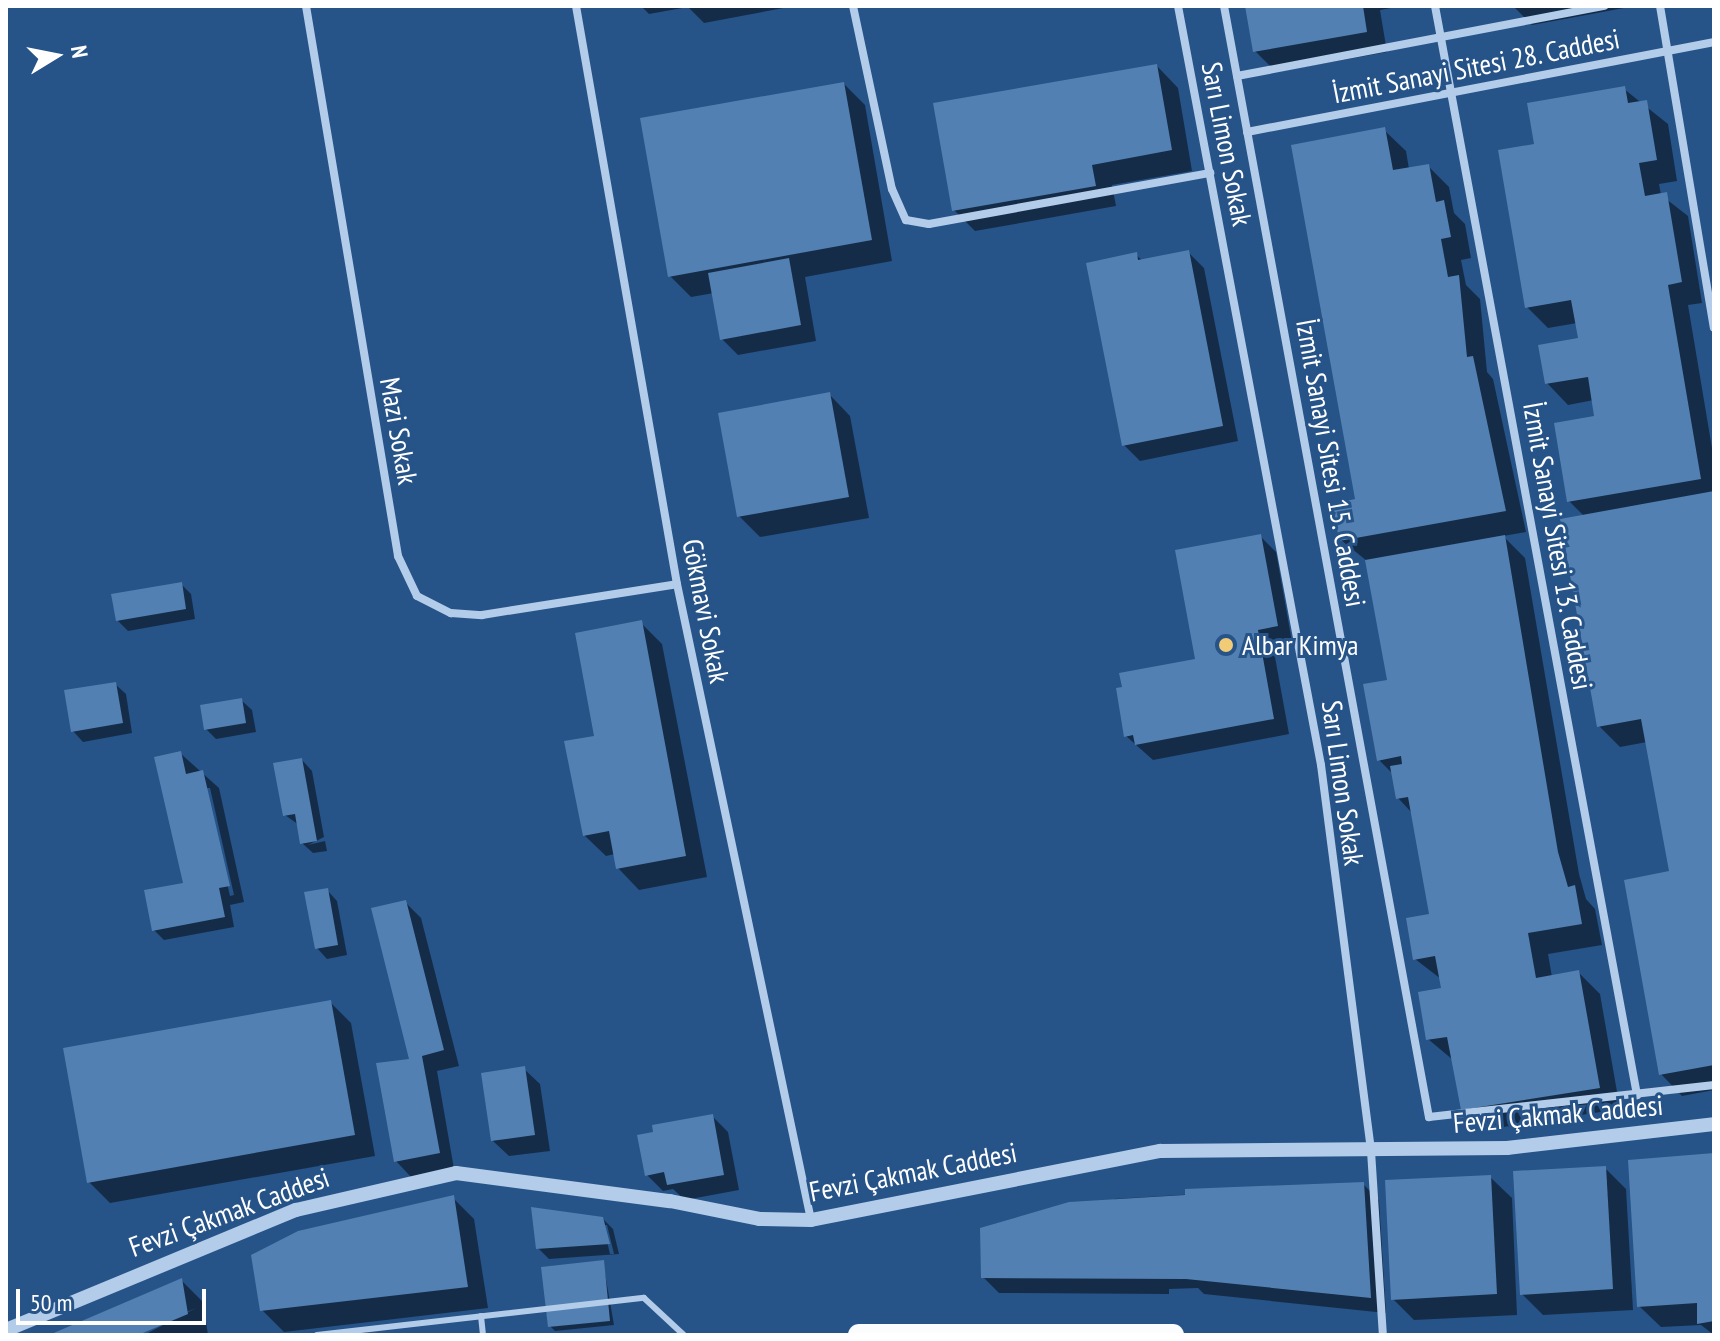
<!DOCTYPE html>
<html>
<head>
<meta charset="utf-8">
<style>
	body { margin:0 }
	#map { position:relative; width:1720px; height:1341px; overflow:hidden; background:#265388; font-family:"PT Sans Narrow",sans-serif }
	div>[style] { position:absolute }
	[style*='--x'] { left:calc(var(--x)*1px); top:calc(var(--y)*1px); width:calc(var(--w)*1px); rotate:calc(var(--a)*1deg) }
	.shadow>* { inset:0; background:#0007 }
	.building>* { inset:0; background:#5280b2 }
	.service>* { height:6px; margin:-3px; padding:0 3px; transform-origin:3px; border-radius:3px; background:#b2cce9 }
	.minor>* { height:8px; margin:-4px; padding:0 4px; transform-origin:4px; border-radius:4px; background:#b2cce9 }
	.tertiary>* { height:14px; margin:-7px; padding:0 7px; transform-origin:7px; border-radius:7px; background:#b2cce9 }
	.trunk>* { height:22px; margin:-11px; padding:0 11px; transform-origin:11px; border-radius:11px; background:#fafcfe }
	.dots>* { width:22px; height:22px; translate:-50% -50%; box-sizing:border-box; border:4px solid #265388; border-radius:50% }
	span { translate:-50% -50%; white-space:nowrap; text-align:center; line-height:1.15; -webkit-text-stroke:6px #265388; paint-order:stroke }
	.street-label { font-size:28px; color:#fff }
	.poi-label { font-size:28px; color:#fff }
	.left { translate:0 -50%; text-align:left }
	.frame { position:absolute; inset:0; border:8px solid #fff; pointer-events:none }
	.north { position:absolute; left:16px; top:16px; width:80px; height:80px; -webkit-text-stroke:6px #265388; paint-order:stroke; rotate:80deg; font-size:22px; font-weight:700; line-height:32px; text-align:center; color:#fff }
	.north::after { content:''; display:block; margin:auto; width:28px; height:36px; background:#fff; clip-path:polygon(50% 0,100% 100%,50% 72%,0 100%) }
	.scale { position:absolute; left:16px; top:1289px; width:190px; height:36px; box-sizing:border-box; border:4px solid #fff; border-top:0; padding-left:10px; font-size:24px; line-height:28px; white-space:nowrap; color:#fff; -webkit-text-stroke:6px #265388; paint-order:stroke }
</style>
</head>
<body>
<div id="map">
	<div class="shadow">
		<i style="clip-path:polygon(641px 6px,794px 6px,704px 23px,688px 7px,649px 14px)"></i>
		<i style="clip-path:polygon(1247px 6px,1402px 6px,1380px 10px,1387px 52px,1276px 72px,1255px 51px)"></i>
		<i style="clip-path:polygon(1513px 6px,1624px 6px,1624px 8px,1532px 25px)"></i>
		<i style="clip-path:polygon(1157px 66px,1178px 88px,1192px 171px,1112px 185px,1116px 206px,975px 231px,954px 210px)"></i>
		<i style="clip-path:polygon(844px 84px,865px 105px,892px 261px,805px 277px,816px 341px,738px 355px,722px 339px,714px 293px,691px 297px,670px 276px)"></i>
		<i style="clip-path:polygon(1624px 89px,1668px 124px,1677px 181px,1659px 184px,1661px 195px,1688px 216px,1702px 303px,1688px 305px,1714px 460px,1714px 1090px,1682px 1096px,1661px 1074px,1671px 873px,1647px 742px,1620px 747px,1599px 726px,1584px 516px,1569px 501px,1597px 418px,1594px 400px,1568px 405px,1547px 383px,1580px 340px,1577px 323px,1548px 328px,1527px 307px,1536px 145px)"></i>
		<i style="clip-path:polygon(1384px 130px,1406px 151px,1409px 169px,1428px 166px,1449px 187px,1454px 213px,1465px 224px,1471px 258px,1461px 260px,1466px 285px,1480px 299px,1487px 372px,1493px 379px,1526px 532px,1503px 536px,1525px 558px,1579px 874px,1586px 899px,1595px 909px,1602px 945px,1548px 954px,1552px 977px,1579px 973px,1600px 994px,1620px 1109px,1484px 1130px,1462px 1109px,1453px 1060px,1428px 1039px,1443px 990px,1441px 979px,1415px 959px,1431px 916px,1413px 814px,1398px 798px,1394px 775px,1379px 760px,1389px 682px,1367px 561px,1341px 540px,1357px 501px)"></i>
		<i style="clip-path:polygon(1188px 252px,1204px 268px,1238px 441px,1140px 461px,1124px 445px,1136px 255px,1143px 261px)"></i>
		<i style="clip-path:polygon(829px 394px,850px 416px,869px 518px,760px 537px,739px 516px)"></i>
		<i style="clip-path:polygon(1260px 536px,1276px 552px,1292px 642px,1273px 646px,1289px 734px,1153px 760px,1126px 736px,1197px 660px)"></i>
		<i style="clip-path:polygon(181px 584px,191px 594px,195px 619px,128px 631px,118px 621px)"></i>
		<i style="clip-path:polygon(641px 623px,662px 644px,707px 877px,639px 890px,618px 868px,615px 854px,606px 856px,584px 835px,596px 738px)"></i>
		<i style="clip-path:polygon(115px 684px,126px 694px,132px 733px,83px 742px,73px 731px)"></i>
		<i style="clip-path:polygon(241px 700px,252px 710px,256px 732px,216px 739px,206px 729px)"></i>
		<i style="clip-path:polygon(evenodd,180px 753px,219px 788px,244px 902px,230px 905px,234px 927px,164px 940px,154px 930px,186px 889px,180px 753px,205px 788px,210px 788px,234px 895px,230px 896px,205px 788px)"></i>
		<i style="clip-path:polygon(302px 760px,312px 771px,324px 837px,308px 845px,325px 841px,327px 851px,313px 853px,302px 843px,299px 825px,285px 815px)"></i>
		<i style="clip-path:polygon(327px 890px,337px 901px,347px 955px,327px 959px,317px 948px)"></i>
		<i style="clip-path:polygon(405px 902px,421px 918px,459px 1066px,437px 1071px,454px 1169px,411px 1177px,396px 1161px,412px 1060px)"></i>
		<i style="clip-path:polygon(330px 1002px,351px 1023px,375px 1156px,110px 1203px,89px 1182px)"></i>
		<i style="clip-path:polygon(524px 1069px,540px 1084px,550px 1151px,509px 1156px,493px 1141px)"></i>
		<i style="clip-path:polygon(712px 1116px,728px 1132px,739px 1190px,685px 1200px,673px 1189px,663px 1191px,647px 1175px)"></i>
		<i style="clip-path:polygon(1714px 1155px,1714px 1335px,1701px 1325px,1661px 1327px,1639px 1306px)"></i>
		<i style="clip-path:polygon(1605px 1168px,1626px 1189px,1633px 1310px,1543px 1315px,1522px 1294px)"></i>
		<i style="clip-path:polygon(1490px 1177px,1512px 1198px,1517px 1315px,1414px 1320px,1393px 1299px)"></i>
		<i style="clip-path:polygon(1363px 1184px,1379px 1200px,1386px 1313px,1204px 1294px,1198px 1288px,1169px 1289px,1169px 1294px,999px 1293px,983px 1277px,1114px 1204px,1114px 1199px)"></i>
		<i style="clip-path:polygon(453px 1198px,474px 1219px,488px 1308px,284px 1332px,262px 1310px)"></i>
		<i style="clip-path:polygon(evenodd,602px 1218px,613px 1229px,619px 1254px,549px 1259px,538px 1248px,602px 1218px,603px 1225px,607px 1225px,614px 1254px,610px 1254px,603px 1225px)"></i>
		<i style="clip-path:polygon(603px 1262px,614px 1325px,555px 1331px,550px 1326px)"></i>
		<i style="clip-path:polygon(182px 1281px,203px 1302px,208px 1335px,144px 1335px,196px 1308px,133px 1335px,55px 1335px)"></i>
	</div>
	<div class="building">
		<i style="clip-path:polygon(1245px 6px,1363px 6px,1367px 32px,1253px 52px)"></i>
		<i style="clip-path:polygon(1157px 64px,1172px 150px,1092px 165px,1096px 186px,952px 211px,933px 103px)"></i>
		<i style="clip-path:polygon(844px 82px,872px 240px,668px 277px,640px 118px)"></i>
		<i style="clip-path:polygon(1625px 86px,1628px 103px,1647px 100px,1657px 160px,1639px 163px,1645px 196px,1667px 192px,1682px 282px,1668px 285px,1701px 479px,1567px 502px,1554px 423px,1594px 416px,1588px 377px,1545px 384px,1538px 345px,1578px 338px,1571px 300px,1525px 308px,1498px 150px,1534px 144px,1527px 103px)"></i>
		<i style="clip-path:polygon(1385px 127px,1393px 170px,1429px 164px,1436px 202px,1444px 200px,1451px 237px,1441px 239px,1448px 277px,1459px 275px,1467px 357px,1473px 356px,1506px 511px,1339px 541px,1333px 504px,1355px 499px,1291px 145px)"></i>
		<i style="clip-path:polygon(1189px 250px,1223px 426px,1122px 446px,1086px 263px,1137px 252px,1138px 260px)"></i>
		<i style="clip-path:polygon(789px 258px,801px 325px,720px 340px,708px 273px)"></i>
		<i style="clip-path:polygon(830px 392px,849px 497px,737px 517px,718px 413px)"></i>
		<i style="clip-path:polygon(1714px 491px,1714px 1065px,1659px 1075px,1624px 880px,1669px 871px,1641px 719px,1597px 727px,1560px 519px)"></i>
		<i style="clip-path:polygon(1261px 534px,1278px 626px,1258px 630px,1274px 719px,1135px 745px,1133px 735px,1124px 737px,1116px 688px,1122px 687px,1119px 673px,1195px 659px,1175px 550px)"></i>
		<i style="clip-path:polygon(1505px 535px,1558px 852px,1568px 887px,1575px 885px,1582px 924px,1528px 933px,1536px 978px,1579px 970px,1600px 1088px,1461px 1110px,1447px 1037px,1426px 1040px,1418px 992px,1441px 988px,1435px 956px,1413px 960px,1406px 918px,1429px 914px,1408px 797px,1396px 799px,1390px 766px,1402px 764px,1401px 756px,1377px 761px,1363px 684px,1387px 680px,1365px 560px)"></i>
		<i style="clip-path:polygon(182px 582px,186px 609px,116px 621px,111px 594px)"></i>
		<i style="clip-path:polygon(642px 620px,686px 856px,616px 869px,609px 831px,583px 836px,564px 741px,594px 736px,575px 633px)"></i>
		<i style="clip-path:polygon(116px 682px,123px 723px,71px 732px,64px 690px)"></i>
		<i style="clip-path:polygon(242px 698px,246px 723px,204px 730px,200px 705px)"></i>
		<i style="clip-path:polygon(181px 751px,186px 774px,203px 770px,230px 886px,219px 888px,225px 917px,152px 931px,144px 890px,183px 883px,154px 757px)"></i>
		<i style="clip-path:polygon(302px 758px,317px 841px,300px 844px,295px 814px,283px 816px,273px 763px)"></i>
		<i style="clip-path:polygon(328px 888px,338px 945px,315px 949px,304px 892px)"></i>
		<i style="clip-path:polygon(406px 900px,444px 1050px,422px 1056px,440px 1153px,394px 1162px,376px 1063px,409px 1059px,371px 908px)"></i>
		<i style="clip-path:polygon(331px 1000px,355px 1135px,87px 1183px,63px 1048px)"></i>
		<i style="clip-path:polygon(525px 1066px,535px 1135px,491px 1141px,481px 1073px)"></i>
		<i style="clip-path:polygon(713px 1114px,724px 1175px,667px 1185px,664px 1172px,645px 1176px,637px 1135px,653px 1132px,652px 1125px)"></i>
		<i style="clip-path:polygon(1714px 1153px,1714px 1321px,1697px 1324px,1697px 1303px,1637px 1307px,1628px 1160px)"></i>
		<i style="clip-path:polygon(1606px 1166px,1613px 1289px,1520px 1295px,1513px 1171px)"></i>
		<i style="clip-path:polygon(1491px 1175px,1497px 1294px,1391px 1300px,1385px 1180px)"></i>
		<i style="clip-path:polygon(1364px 1182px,1371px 1298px,1186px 1279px,981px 1278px,980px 1228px,1069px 1202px,1185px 1195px,1185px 1189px)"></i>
		<i style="clip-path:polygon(454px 1195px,468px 1287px,260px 1311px,251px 1255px,298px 1231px)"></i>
		<i style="clip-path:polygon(531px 1207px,603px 1217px,610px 1244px,536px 1249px)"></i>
		<i style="clip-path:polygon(604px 1260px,610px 1321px,548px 1327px,541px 1267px)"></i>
		<i style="clip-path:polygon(182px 1278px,188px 1314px,138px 1335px,49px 1335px)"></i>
	</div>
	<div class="service">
		<i style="--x:481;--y:1316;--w:19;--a:84"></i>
		<i style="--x:317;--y:1335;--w:329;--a:-6.5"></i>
		<i style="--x:644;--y:1298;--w:54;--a:42.8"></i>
	</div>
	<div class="minor">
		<i style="--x:306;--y:6;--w:558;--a:80.5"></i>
		<i style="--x:398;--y:556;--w:44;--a:64.6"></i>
		<i style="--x:417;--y:596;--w:38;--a:27"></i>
		<i style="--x:451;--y:613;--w:31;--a:4"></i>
		<i style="--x:482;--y:615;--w:197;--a:-9"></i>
		<i style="--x:576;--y:6;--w:587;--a:80.09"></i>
		<i style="--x:677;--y:584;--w:650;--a:78.1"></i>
		<i style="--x:853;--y:6;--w:187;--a:78"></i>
		<i style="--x:892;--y:189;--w:34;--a:66"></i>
		<i style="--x:906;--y:220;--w:23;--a:10"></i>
		<i style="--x:929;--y:224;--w:286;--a:-10.3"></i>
		<i style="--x:1178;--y:6;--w:772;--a:79.33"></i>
		<i style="--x:1321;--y:765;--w:389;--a:82.6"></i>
		<i style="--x:1371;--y:1151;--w:184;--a:86.3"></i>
		<i style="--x:1224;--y:6;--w:1130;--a:79.55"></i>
		<i style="--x:1429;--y:1117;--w:287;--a:-6.4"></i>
		<i style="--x:1435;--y:6;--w:1108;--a:79.49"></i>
		<i style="--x:1660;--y:6;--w:326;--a:80.5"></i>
		<i style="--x:1237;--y:76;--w:374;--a:-10.8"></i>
		<i style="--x:1247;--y:132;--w:476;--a:-10.9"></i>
	</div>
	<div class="tertiary">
		<i style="--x:6;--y:1330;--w:314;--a:-22.5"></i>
		<i style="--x:296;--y:1210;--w:164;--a:-13"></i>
		<i style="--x:456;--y:1173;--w:216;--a:7.5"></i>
		<i style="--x:670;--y:1201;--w:91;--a:11.4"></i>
		<i style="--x:759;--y:1219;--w:52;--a:1.1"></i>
		<i style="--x:811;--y:1220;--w:356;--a:-11.2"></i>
		<i style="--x:1160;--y:1151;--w:347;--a:-0.5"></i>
		<i style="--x:1507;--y:1148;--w:208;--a:-6.6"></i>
	</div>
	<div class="trunk">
		<i style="--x:859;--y:1335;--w:314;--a:0"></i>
	</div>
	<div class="dots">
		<i style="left:1226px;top:645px;background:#f2cb76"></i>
	</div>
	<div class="street-label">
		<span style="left:1476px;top:66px;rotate:-11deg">İzmit Sanayi Sitesi 28. Caddesi</span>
		<span style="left:1227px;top:144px;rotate:79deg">Sarı Limon Sokak</span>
		<span style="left:399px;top:431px;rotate:80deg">Mazi Sokak</span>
		<span style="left:1331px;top:463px;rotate:80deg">İzmit Sanayi Sitesi 15. Caddesi</span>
		<span style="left:1558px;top:546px;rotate:80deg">İzmit Sanayi Sitesi 13. Caddesi</span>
		<span style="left:706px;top:611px;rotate:79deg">Gökmavi Sokak</span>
		<span style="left:1343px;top:783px;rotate:82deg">Sarı Limon Sokak</span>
		<span style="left:1558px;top:1114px;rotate:-5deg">Fevzi Çakmak Caddesi</span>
		<span style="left:913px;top:1172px;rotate:-11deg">Fevzi Çakmak Caddesi</span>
		<span style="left:229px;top:1212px;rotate:-20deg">Fevzi Çakmak Caddesi</span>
	</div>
	<div class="poi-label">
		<span class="left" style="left:1242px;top:645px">Albar Kimya</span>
	</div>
	<div class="frame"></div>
	<div class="north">N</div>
	<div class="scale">50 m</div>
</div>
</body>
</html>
